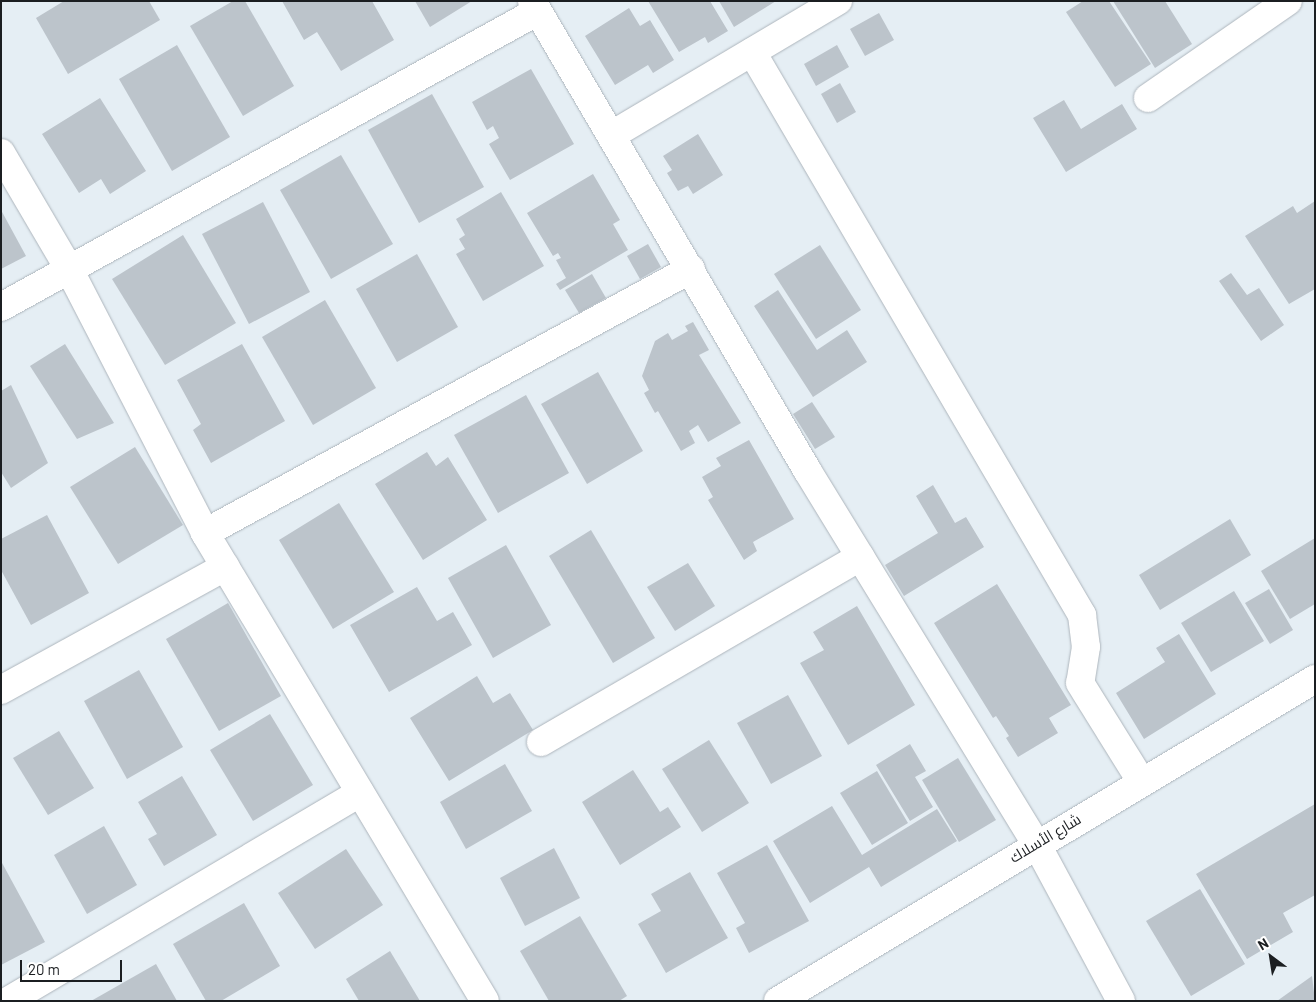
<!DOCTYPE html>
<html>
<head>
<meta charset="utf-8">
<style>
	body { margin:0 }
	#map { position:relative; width:1316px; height:1002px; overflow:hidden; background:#e5eef4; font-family:Barlow,Cairo,sans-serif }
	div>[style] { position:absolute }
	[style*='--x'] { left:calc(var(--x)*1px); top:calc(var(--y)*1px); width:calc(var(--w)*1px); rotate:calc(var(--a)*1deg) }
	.building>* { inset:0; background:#bcc4cb }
	.roads { filter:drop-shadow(0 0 1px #adb5bc) drop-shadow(0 0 1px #adb5bc) }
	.minor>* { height:28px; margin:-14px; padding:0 14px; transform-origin:14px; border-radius:14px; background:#fff }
	.tertiary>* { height:28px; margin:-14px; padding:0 14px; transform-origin:14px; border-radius:14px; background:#fff }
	span { translate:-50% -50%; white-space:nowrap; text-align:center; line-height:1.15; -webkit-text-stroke:5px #fff; paint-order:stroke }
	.street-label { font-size:15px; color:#1b1e21 }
	.frame { position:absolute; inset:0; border:2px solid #1b1e21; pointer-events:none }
	.north { position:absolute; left:1246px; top:932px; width:50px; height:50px; -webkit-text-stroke:4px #fff; paint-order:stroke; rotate:329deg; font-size:14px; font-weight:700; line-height:20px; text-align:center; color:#1b1e21 }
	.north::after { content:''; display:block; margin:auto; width:18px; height:22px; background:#1b1e21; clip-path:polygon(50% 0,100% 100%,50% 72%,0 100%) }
	.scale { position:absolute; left:20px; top:960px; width:102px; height:22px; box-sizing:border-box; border:2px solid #1b1e21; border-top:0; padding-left:6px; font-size:15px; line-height:18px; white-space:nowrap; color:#1b1e21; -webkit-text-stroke:4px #fff; paint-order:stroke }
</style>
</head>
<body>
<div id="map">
	<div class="building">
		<i style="clip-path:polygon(64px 1px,149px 1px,160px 20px,68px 74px,36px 18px)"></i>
		<i style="clip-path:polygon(233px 1px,245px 1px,294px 86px,243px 116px,190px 26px)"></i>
		<i style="clip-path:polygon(282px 1px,372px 1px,394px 40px,341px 71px,317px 32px,304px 40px)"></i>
		<i style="clip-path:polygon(415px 1px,472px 1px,430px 27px)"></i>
		<i style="clip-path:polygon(648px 1px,710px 1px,728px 31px,708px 43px,705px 37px,679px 52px)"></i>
		<i style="clip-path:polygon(719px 1px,776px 1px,734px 27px)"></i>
		<i style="clip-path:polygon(1083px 1px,1109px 1px,1151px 64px,1115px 87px,1066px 12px)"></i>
		<i style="clip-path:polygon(1113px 1px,1165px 1px,1192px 44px,1155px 68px)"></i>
		<i style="clip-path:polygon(629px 8px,640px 26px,650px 20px,674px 60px,653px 73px,648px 65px,615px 85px,585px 36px)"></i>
		<i style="clip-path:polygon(879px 13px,894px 40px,865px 56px,850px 29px)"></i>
		<i style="clip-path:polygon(177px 45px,230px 137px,172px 171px,119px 79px)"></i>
		<i style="clip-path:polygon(837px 45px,849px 67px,816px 86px,804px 64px)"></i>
		<i style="clip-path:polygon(531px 69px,574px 144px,510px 180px,489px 144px,499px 138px,493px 126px,487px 130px,472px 102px)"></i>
		<i style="clip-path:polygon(840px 83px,856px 112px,837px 123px,821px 94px)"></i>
		<i style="clip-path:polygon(432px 94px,484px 187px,419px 223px,368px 130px)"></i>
		<i style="clip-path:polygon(100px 98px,146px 171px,110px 194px,101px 179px,79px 193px,42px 134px)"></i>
		<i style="clip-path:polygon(1064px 100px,1081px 129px,1122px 104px,1137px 129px,1066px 172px,1033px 118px)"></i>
		<i style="clip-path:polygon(698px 134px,723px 175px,693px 194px,688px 186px,678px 191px,667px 173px,672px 170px,663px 156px)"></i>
		<i style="clip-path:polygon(341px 155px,393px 244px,331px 279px,280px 190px)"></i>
		<i style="clip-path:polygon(593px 174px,620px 220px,613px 224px,628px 250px,560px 290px,556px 284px,566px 278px,556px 260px,561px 258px,558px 253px,553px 256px,527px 213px)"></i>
		<i style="clip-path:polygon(501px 192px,544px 266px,483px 301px,456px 254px,465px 249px,459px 239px,465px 235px,456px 219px)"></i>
		<i style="clip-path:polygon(1315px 201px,1315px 289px,1289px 304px,1245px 236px,1293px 206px,1297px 213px)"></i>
		<i style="clip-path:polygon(263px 202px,310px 292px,249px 324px,202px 234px)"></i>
		<i style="clip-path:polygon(1px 210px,26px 256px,1px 269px)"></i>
		<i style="clip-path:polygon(183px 235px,236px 323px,165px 365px,112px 279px)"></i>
		<i style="clip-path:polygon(648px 244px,661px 267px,640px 279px,627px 256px)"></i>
		<i style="clip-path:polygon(820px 245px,861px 310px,816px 339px,774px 274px)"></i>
		<i style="clip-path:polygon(417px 254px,458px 327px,397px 362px,356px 289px)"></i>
		<i style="clip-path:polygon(1231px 273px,1247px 295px,1259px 288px,1284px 325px,1261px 341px,1219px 281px)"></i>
		<i style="clip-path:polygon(592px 274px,606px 298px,579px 313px,565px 290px)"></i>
		<i style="clip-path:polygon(778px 290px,817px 350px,847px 330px,867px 362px,813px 397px,754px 306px)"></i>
		<i style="clip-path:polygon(325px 300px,376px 388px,313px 425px,262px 337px)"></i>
		<i style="clip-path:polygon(693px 322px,709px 350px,699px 355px,741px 423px,708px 442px,698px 425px,689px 431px,695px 443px,681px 451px,658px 411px,655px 413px,644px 393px,649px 390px,642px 376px,655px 341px,668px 333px,672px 340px,688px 331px,685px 326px)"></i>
		<i style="clip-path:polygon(65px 344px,114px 423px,77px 439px,30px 366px)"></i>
		<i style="clip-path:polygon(242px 344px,285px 421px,211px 463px,193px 430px,201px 424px,177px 380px)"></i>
		<i style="clip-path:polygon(598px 372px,643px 451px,587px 484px,541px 404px)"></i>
		<i style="clip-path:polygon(11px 385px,48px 463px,11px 488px,1px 472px,1px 391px)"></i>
		<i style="clip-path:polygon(526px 395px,569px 473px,498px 513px,454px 435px)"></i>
		<i style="clip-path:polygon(812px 402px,835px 437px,815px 449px,793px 414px)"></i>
		<i style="clip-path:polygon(749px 440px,794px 519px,753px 542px,757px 551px,744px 560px,708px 500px,713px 497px,702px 477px,721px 466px,716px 458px)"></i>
		<i style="clip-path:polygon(135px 447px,183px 525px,118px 564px,70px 487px)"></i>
		<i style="clip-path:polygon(427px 452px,436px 466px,448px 457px,487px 520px,423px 560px,375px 484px)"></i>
		<i style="clip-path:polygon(933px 485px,955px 523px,966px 517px,984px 547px,904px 596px,885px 565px,938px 533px,916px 496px)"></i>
		<i style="clip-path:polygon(339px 503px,394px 592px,333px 629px,279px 540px)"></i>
		<i style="clip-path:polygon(47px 515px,89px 593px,31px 625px,1px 570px,1px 539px)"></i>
		<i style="clip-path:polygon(1230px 519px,1251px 555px,1160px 610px,1139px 575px)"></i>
		<i style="clip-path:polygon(591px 530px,655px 638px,613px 663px,549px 556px)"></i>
		<i style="clip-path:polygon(1315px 538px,1315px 604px,1290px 619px,1261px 571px)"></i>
		<i style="clip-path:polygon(506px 545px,551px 625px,493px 658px,448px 578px)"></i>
		<i style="clip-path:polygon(688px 563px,715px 606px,675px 631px,647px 587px)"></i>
		<i style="clip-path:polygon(997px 584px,1071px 705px,1049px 718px,1058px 733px,1018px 757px,1006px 738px,1009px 736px,996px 716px,993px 718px,934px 623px)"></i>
		<i style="clip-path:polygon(417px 587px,437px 621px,453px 612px,472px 645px,389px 692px,350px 625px)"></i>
		<i style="clip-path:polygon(1269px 589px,1293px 630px,1270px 644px,1245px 603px)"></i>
		<i style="clip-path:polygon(1234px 591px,1264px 641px,1211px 672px,1181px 623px)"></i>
		<i style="clip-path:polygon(228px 603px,281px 696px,219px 731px,166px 639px)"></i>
		<i style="clip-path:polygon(857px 606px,915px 705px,848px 745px,800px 663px,824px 650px,813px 632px)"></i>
		<i style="clip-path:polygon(1179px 634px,1216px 694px,1144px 739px,1116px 693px,1165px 662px,1156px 648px)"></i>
		<i style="clip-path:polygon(139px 670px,183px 747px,127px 779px,84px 701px)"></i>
		<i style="clip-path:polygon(477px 676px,493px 703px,510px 693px,533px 730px,449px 781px,410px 718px)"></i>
		<i style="clip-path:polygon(788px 695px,822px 756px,771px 784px,737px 723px)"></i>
		<i style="clip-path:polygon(270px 714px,313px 785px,253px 821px,210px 750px)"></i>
		<i style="clip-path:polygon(59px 731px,94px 788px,48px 815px,13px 758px)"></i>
		<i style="clip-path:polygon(709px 740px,749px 803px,702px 832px,662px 769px)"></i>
		<i style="clip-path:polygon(910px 744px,926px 771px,915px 777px,933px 807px,910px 821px,876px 765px)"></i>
		<i style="clip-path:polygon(958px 758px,996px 820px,959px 842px,922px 780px)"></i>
		<i style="clip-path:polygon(505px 764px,532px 811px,466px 849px,440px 802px)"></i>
		<i style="clip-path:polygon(633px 770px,660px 812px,668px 807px,681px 827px,620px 865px,582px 802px)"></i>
		<i style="clip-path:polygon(877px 771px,908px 823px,872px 845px,840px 793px)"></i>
		<i style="clip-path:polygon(182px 776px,217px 835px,164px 866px,148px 839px,157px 834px,138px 802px)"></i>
		<i style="clip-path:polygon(1315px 804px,1315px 895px,1283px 913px,1293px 932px,1247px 959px,1196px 874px)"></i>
		<i style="clip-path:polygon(832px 806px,862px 855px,937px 809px,957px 841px,881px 887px,869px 867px,810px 903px,773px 841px)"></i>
		<i style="clip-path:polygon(104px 826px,137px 885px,87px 914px,54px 855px)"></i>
		<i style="clip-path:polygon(767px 845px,809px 921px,749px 953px,736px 928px,745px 923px,717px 873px)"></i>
		<i style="clip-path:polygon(554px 848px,580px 898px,525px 926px,500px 878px)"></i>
		<i style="clip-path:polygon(346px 849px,383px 905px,315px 949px,278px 893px)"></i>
		<i style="clip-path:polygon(1px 861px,45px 942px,1px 965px)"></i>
		<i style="clip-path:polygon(690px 872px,728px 938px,666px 973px,638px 924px,661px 911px,651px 894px)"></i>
		<i style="clip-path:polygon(1200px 889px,1245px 964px,1191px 996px,1146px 921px)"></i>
		<i style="clip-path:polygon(244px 903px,280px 966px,221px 1001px,206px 1001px,173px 944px)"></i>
		<i style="clip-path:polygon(580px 916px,627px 996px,619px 1001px,549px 1001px,520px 951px)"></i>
		<i style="clip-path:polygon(390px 951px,420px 1001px,359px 1001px,346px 979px)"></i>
		<i style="clip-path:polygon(156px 964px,177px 1001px,91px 1001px)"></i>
		<i style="clip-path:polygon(1312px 976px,1315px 1001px,1277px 1001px)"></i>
	</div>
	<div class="roads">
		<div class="minor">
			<i style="--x:532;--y:1;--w:544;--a:59.61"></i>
			<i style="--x:807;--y:470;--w:438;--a:58.5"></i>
			<i style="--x:1036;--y:843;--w:179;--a:61.7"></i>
			<i style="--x:752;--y:52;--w:653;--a:59.62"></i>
			<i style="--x:1082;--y:615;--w:32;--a:83"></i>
			<i style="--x:1086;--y:647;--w:36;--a:99"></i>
			<i style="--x:1080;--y:683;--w:115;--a:58.1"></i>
			<i style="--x:1148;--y:98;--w:170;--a:-34.7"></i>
			<i style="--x:612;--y:135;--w:263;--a:-30.7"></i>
			<i style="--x:1;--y:153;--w:134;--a:59.6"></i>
			<i style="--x:69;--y:269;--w:297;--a:62.7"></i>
			<i style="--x:205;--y:533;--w:545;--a:59.11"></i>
			<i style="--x:1;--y:307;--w:613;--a:-28.86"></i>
			<i style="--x:205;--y:533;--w:553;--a:-28.51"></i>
			<i style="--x:1;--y:690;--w:256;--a:-28.8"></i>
			<i style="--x:541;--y:742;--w:369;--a:-30.1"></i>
			<i style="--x:8;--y:1001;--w:409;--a:-30.6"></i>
		</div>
		<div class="tertiary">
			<i style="--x:778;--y:1001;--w:626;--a:-30.95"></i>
		</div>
	</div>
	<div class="street-label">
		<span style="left:1045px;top:838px;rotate:-31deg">شارع الأسلاك</span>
	</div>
	<div class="frame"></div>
	<div class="north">N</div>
	<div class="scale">20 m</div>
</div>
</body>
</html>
